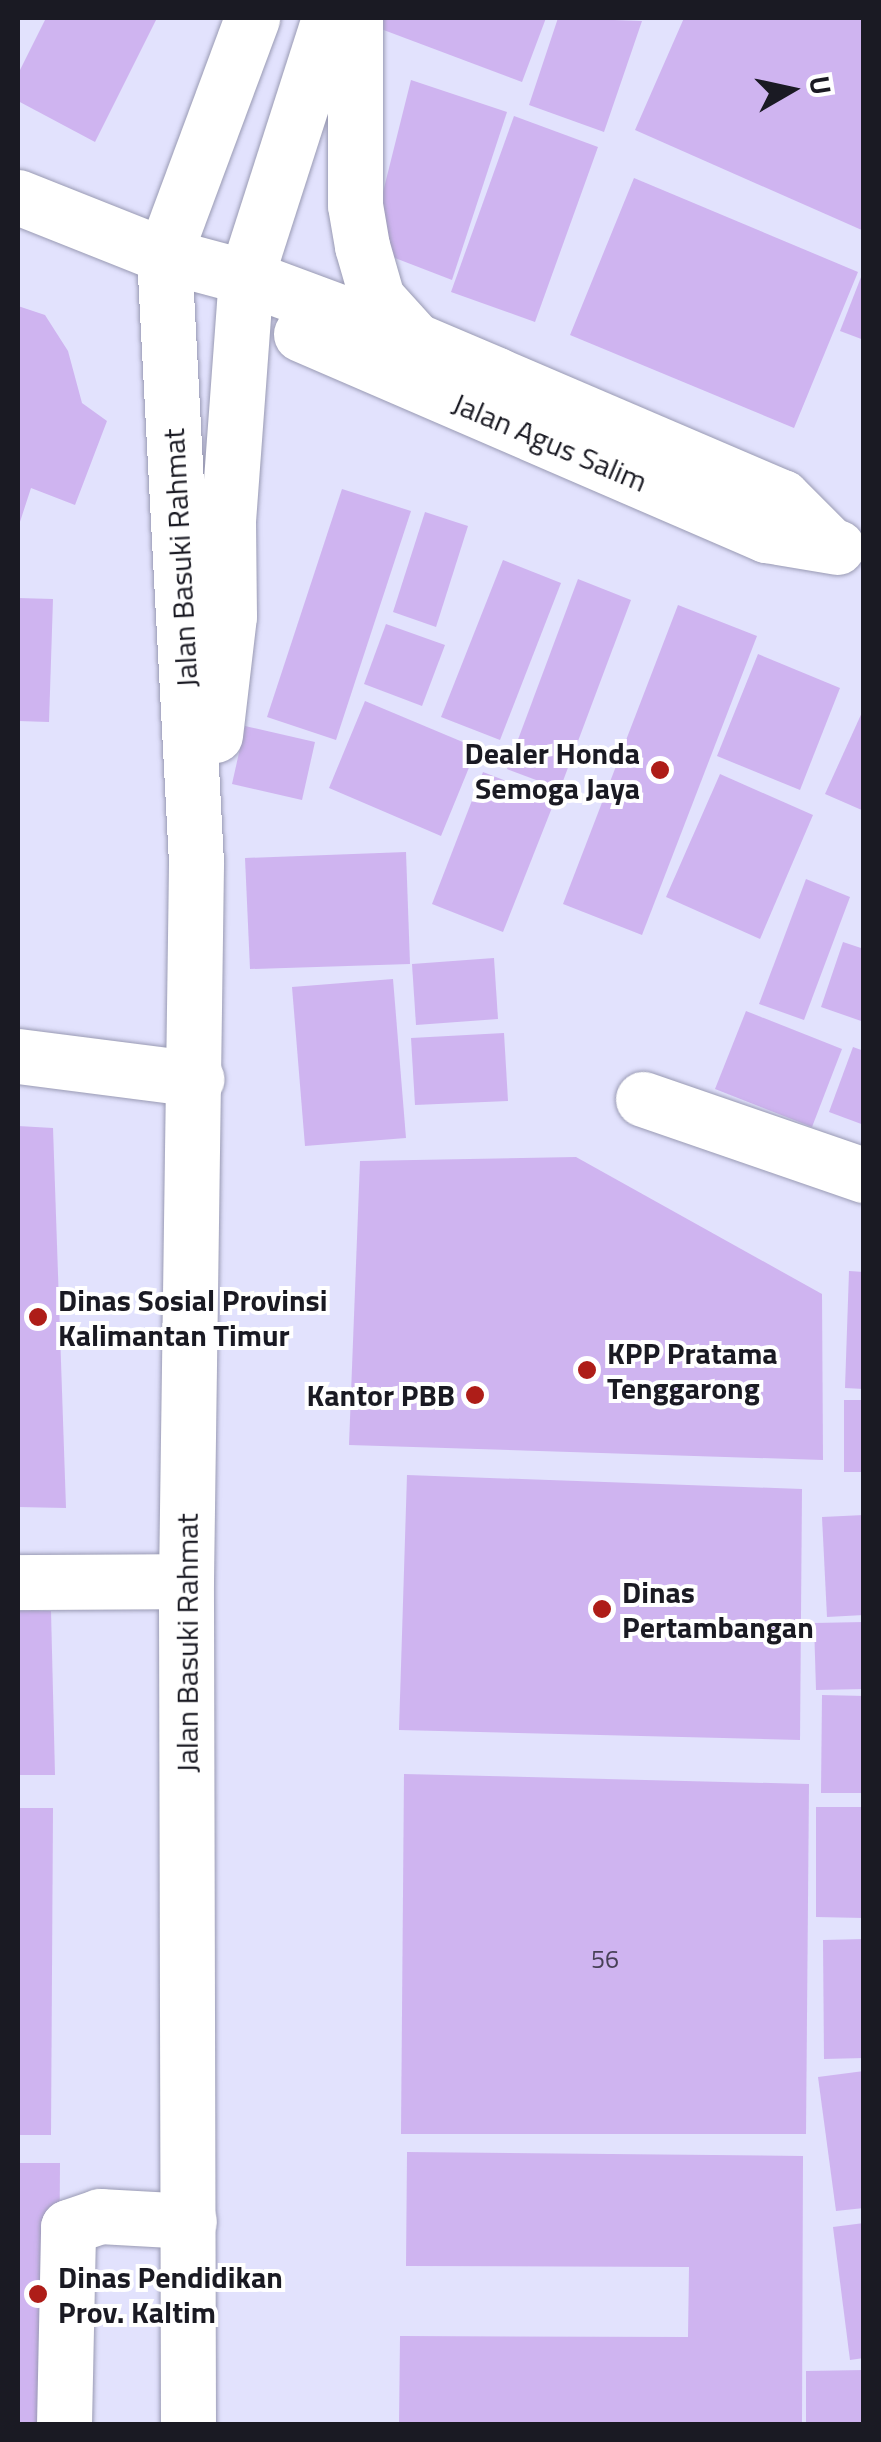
<!DOCTYPE html>
<html>
<head>
<meta charset="utf-8">
<style>
	body { margin:0 }
	#map { position:relative; width:881px; height:2442px; overflow:hidden; background:#e2e2fd; font-family:"Titillium Web",sans-serif }
	div>[style] { position:absolute }
	[style*='--x'] { left:calc(var(--x)*1px); top:calc(var(--y)*1px); width:calc(var(--w)*1px); rotate:calc(var(--a)*1deg) }
	.building>* { inset:0; background:#cfb4f0 }
	.roads { filter:drop-shadow(0 0 2px #999ab3) drop-shadow(0 0 2px #999ab3) }
	.minor>* { height:55px; margin:-27.5px; padding:0 27.5px; transform-origin:27.5px; border-radius:27.5px; background:#fff }
	.dots>* { width:28px; height:28px; translate:-50% -50%; box-sizing:border-box; border:5px solid #fff; border-radius:50% }
	span { translate:-50% -50%; white-space:nowrap; text-align:center; line-height:1.15; -webkit-text-stroke:8px #fff; paint-order:stroke }
	.number-label { font-size:25px; color:#474056 }
	.number-label span { -webkit-text-stroke-width:0 }
	.street-label { font-size:30px; color:#1a1a23 }
	.poi-label { font-size:30px; color:#1a1a23; font-weight:700 }
	.right { translate:-100% -50%; text-align:right }
	.left { translate:0 -50%; text-align:left }
	.frame { position:absolute; inset:0; border:20px solid #1a1a23; pointer-events:none }
	.north { position:absolute; left:741px; top:40px; width:100px; height:100px; -webkit-text-stroke:8px #fff; paint-order:stroke; rotate:81deg; font-size:28px; font-weight:700; line-height:40px; text-align:center; color:#1a1a23 }
	.north::after { content:''; display:block; margin:auto; width:35px; height:45px; background:#1a1a23; clip-path:polygon(50% 0,100% 100%,50% 72%,0 100%) }
</style>
</head>
<body>
<div id="map">
	<div class="building">
		<i style="clip-path:polygon(46px 18px,157px 18px,95px 142px,18px 101px,18px 74px)"></i>
		<i style="clip-path:polygon(376px 18px,546px 18px,522px 82px,373px 26px)"></i>
		<i style="clip-path:polygon(558px 18px,642px 21px,604px 132px,529px 105px)"></i>
		<i style="clip-path:polygon(684px 18px,864px 18px,864px 231px,635px 130px)"></i>
		<i style="clip-path:polygon(411px 80px,507px 112px,452px 280px,369px 248px)"></i>
		<i style="clip-path:polygon(514px 116px,598px 147px,535px 322px,451px 292px)"></i>
		<i style="clip-path:polygon(634px 178px,858px 272px,794px 428px,570px 335px)"></i>
		<i style="clip-path:polygon(863px 272px,864px 272px,864px 340px,840px 331px)"></i>
		<i style="clip-path:polygon(18px 306px,45px 315px,68px 351px,82px 403px,107px 421px,75px 505px,31px 488px,18px 528px)"></i>
		<i style="clip-path:polygon(342px 489px,411px 511px,336px 740px,267px 717px)"></i>
		<i style="clip-path:polygon(425px 512px,468px 526px,436px 627px,393px 612px)"></i>
		<i style="clip-path:polygon(503px 560px,561px 583px,500px 740px,441px 717px)"></i>
		<i style="clip-path:polygon(578px 579px,631px 600px,560px 789px,507px 769px)"></i>
		<i style="clip-path:polygon(18px 598px,53px 599px,49px 722px,18px 721px)"></i>
		<i style="clip-path:polygon(678px 605px,757px 636px,642px 935px,563px 904px)"></i>
		<i style="clip-path:polygon(386px 624px,445px 645px,422px 706px,364px 684px)"></i>
		<i style="clip-path:polygon(758px 654px,840px 688px,800px 790px,717px 756px)"></i>
		<i style="clip-path:polygon(365px 701px,477px 748px,441px 836px,329px 788px)"></i>
		<i style="clip-path:polygon(864px 708px,864px 811px,825px 794px)"></i>
		<i style="clip-path:polygon(245px 726px,315px 742px,302px 800px,232px 784px)"></i>
		<i style="clip-path:polygon(483px 772px,555px 800px,503px 932px,432px 904px)"></i>
		<i style="clip-path:polygon(720px 774px,813px 815px,760px 939px,666px 897px)"></i>
		<i style="clip-path:polygon(406px 852px,410px 964px,250px 969px,245px 858px)"></i>
		<i style="clip-path:polygon(806px 879px,850px 897px,804px 1020px,759px 1004px)"></i>
		<i style="clip-path:polygon(843px 942px,864px 949px,864px 1022px,821px 1007px)"></i>
		<i style="clip-path:polygon(494px 958px,498px 1019px,416px 1025px,412px 964px)"></i>
		<i style="clip-path:polygon(393px 979px,406px 1138px,305px 1146px,292px 987px)"></i>
		<i style="clip-path:polygon(746px 1011px,842px 1049px,812px 1127px,715px 1089px)"></i>
		<i style="clip-path:polygon(504px 1033px,508px 1101px,415px 1105px,411px 1038px)"></i>
		<i style="clip-path:polygon(853px 1047px,864px 1051px,864px 1125px,829px 1112px)"></i>
		<i style="clip-path:polygon(18px 1126px,53px 1128px,66px 1508px,18px 1507px)"></i>
		<i style="clip-path:polygon(576px 1157px,822px 1294px,823px 1460px,349px 1445px,360px 1161px)"></i>
		<i style="clip-path:polygon(849px 1271px,864px 1272px,864px 1389px,845px 1388px)"></i>
		<i style="clip-path:polygon(844px 1400px,864px 1400px,864px 1472px,844px 1472px)"></i>
		<i style="clip-path:polygon(407px 1475px,802px 1489px,800px 1740px,399px 1730px)"></i>
		<i style="clip-path:polygon(864px 1515px,864px 1615px,827px 1617px,822px 1517px)"></i>
		<i style="clip-path:polygon(18px 1610px,51px 1611px,55px 1775px,18px 1775px)"></i>
		<i style="clip-path:polygon(864px 1622px,864px 1689px,816px 1690px,814px 1623px)"></i>
		<i style="clip-path:polygon(822px 1695px,864px 1696px,864px 1793px,821px 1793px)"></i>
		<i style="clip-path:polygon(404px 1774px,809px 1784px,806px 2134px,401px 2134px)"></i>
		<i style="clip-path:polygon(816px 1807px,864px 1807px,864px 1918px,816px 1917px)"></i>
		<i style="clip-path:polygon(18px 1808px,53px 1808px,51px 2135px,18px 2135px)"></i>
		<i style="clip-path:polygon(864px 1939px,864px 2058px,824px 2059px,823px 1940px)"></i>
		<i style="clip-path:polygon(864px 2071px,864px 2208px,836px 2211px,818px 2077px)"></i>
		<i style="clip-path:polygon(407px 2152px,803px 2156px,802px 2424px,399px 2424px,400px 2336px,688px 2337px,689px 2267px,406px 2266px)"></i>
		<i style="clip-path:polygon(18px 2163px,60px 2163px,58px 2424px,18px 2424px)"></i>
		<i style="clip-path:polygon(864px 2223px,864px 2358px,850px 2360px,833px 2227px)"></i>
		<i style="clip-path:polygon(864px 2370px,864px 2424px,806px 2424px,806px 2371px)"></i>
	</div>
	<div class="roads">
		<div class="minor">
			<i style="--x:355;--y:18;--w:187;--a:90"></i>
			<i style="--x:355;--y:205;--w:42;--a:80.3"></i>
			<i style="--x:362;--y:246;--w:54;--a:73.9"></i>
			<i style="--x:377;--y:298;--w:57;--a:47.9"></i>
			<i style="--x:18;--y:197;--w:157;--a:21.7"></i>
			<i style="--x:164;--y:255;--w:85;--a:15"></i>
			<i style="--x:246;--y:277;--w:180;--a:20.4"></i>
			<i style="--x:415;--y:340;--w:89;--a:23.1"></i>
			<i style="--x:497;--y:375;--w:310;--a:23.2"></i>
			<i style="--x:782;--y:497;--w:66;--a:45"></i>
			<i style="--x:301;--y:334;--w:507;--a:23.38"></i>
			<i style="--x:766;--y:535;--w:72;--a:9.6"></i>
			<i style="--x:215;--y:735;--w:120;--a:-83.3"></i>
			<i style="--x:229;--y:616;--w:95;--a:-90.6"></i>
			<i style="--x:228;--y:521;--w:245;--a:-85.8"></i>
			<i style="--x:246;--y:277;--w:272;--a:-72.2"></i>
			<i style="--x:18;--y:1056;--w:180;--a:7.3"></i>
			<i style="--x:643;--y:1099;--w:234;--a:19"></i>
			<i style="--x:18;--y:1582;--w:168;--a:-0.3"></i>
			<i style="--x:64;--y:2424;--w:197;--a:-88.8"></i>
			<i style="--x:68;--y:2227;--w:34;--a:-19"></i>
			<i style="--x:100;--y:2216;--w:89;--a:3.2"></i>
			<i style="--x:188;--y:2424;--w:843;--a:-90.14"></i>
			<i style="--x:186;--y:1581;--w:719;--a:-89.2"></i>
			<i style="--x:196;--y:862;--w:608;--a:-93.02"></i>
			<i style="--x:164;--y:255;--w:253;--a:-69.6"></i>
		</div>
	</div>
	<div class="dots">
		<i style="left:660px;top:770px;background:#ae1d18"></i>
		<i style="left:38px;top:1317px;background:#ae1d18"></i>
		<i style="left:587px;top:1370px;background:#ae1d18"></i>
		<i style="left:475px;top:1395px;background:#ae1d18"></i>
		<i style="left:602px;top:1609px;background:#ae1d18"></i>
		<i style="left:38px;top:2294px;background:#ae1d18"></i>
	</div>
	<div class="number-label">
		<span style="left:605px;top:1959px">56</span>
	</div>
	<div class="street-label">
		<span style="left:550px;top:442px;rotate:23deg">Jalan Agus Salim</span>
		<span style="left:180px;top:558px;rotate:-93deg">Jalan Basuki Rahmat</span>
		<span style="left:187px;top:1643px;rotate:-90deg">Jalan Basuki Rahmat</span>
	</div>
	<div class="poi-label">
		<span class="right" style="left:640px;top:770px">Dealer Honda<br>Semoga Jaya</span>
		<span class="left" style="left:58px;top:1317px">Dinas Sosial Provinsi<br>Kalimantan Timur</span>
		<span class="left" style="left:607px;top:1370px">KPP Pratama<br>Tenggarong</span>
		<span class="right" style="left:455px;top:1395px">Kantor PBB</span>
		<span class="left" style="left:622px;top:1609px">Dinas<br>Pertambangan</span>
		<span class="left" style="left:58px;top:2294px">Dinas Pendidikan<br>Prov. Kaltim</span>
	</div>
	<div class="frame"></div>
	<div class="north">U</div>
</div>
</body>
</html>
